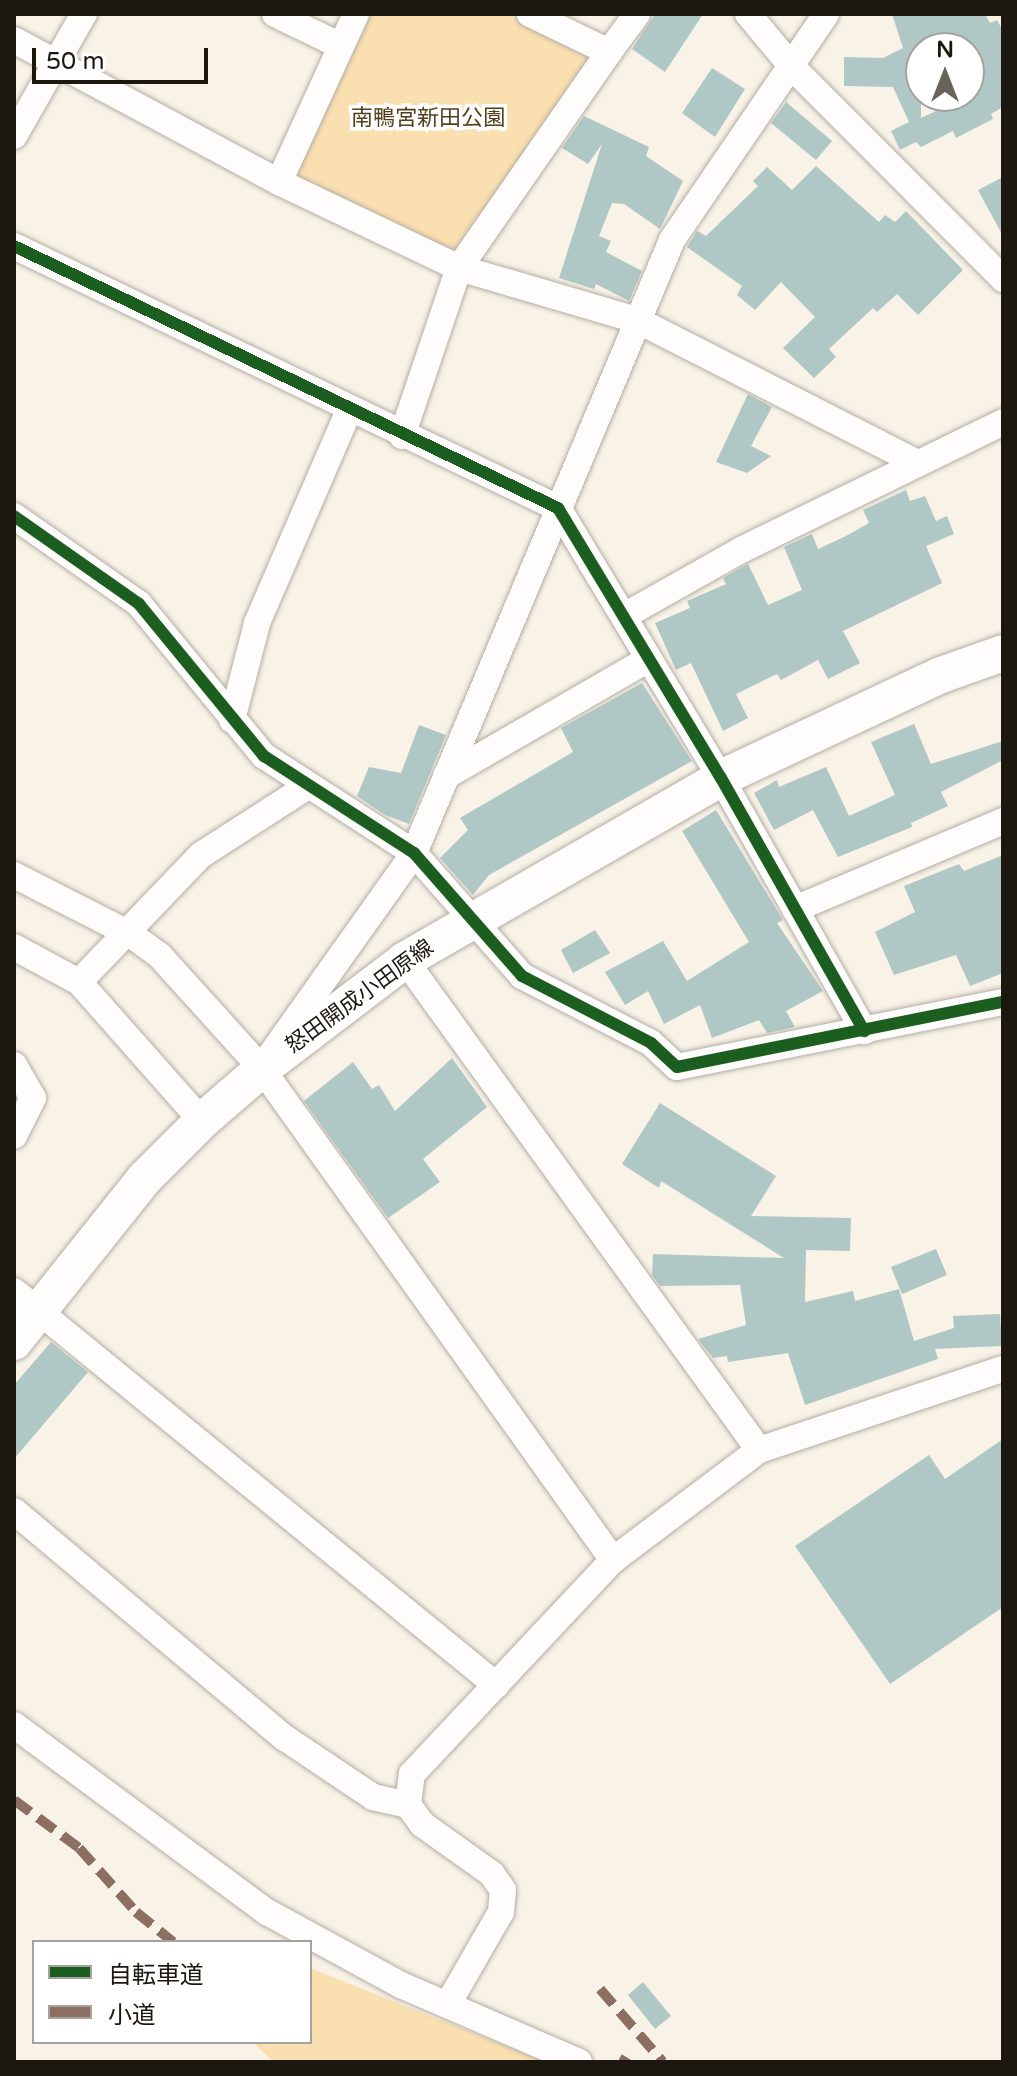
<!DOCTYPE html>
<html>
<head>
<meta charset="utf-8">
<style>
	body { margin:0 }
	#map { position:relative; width:1017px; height:2076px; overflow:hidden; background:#f8f2e7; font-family:"Varela Round","Noto Sans JP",sans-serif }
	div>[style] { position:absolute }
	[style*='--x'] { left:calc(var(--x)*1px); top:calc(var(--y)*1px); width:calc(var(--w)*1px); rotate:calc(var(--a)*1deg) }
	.green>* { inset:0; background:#fadfb0 }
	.building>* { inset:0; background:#b0c8c5 }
	.roads { filter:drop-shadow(0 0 2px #b3aea5) drop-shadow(0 0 2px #b3aea5) }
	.minor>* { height:26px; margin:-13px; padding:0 13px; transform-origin:13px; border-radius:13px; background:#fefdfb }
	.secondary>* { height:36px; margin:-18px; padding:0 18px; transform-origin:18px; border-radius:18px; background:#fefdfb }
	.quiet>* { height:10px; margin-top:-5px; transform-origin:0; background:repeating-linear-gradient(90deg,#8d6e63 0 20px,transparent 0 30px) }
	.cycleway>* { height:12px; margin:-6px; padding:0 6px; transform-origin:6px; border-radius:6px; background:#1b5e20 }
	span { translate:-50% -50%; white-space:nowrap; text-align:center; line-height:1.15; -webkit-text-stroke:7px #fff; paint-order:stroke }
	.park-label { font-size:22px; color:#533f1c }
	.street-label { font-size:22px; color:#1c170f }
	.frame { position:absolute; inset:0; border:16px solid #1c170f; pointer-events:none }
	.legend { position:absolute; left:32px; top:1940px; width:280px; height:104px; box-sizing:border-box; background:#fff; border:2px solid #a4a29f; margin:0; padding:10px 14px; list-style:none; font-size:24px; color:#1c170f }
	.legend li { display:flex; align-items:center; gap:16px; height:40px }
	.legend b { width:40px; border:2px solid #a4a29f }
	.north { position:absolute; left:905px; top:32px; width:80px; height:80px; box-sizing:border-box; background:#fff; border:2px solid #a4a29f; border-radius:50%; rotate:0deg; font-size:22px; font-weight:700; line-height:32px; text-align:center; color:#1c170f }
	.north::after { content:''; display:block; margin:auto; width:28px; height:36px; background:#69645b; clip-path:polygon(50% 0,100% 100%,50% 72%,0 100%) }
	.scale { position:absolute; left:32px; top:48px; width:176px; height:36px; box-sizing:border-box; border:4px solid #1c170f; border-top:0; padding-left:10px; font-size:24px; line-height:28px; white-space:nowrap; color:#1c170f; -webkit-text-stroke:6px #fff; paint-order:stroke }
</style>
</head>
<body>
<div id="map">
	<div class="green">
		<i style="clip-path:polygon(369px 14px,508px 14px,591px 55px,457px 255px,291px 176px)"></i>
		<i style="clip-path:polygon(310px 1967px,310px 1968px,546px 2062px,274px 2062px,252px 2042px,310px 2042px)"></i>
	</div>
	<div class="building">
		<i style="clip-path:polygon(655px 14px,703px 14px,665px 72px,632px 49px)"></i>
		<i style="clip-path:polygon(evenodd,892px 14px,985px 14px,990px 23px,997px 20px,1003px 31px,1003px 107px,991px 114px,993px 119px,956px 138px,953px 131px,921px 147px,916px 142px,900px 150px,891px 131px,909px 122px,893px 87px,844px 86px,844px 57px,883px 58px,903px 48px,892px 14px,921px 48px,969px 48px,969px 96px,921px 118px,921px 48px)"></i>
		<i style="clip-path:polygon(712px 68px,745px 89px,715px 137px,682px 113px)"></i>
		<i style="clip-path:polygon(786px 102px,832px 141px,816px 160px,771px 123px)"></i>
		<i style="clip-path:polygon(584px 116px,649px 147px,646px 156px,683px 181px,660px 229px,624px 204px,612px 203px,599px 236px,611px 241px,606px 252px,642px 271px,629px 301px,596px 284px,594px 289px,559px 278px,602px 144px,588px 164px,562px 148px)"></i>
		<i style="clip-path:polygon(816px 166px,879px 222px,885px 215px,895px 222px,906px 211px,963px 270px,918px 315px,897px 294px,877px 312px,873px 308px,829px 349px,836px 357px,814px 378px,783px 348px,815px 317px,781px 282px,755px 310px,737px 295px,742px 286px,687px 247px,697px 231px,706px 236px,758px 186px,753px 181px,767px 167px,792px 190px)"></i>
		<i style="clip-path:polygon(1003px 177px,1003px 236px,978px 190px)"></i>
		<i style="clip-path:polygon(748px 394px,772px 407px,751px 446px,771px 456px,747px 473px,716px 462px)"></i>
		<i style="clip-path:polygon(906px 490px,910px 501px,925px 496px,936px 521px,947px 516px,954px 534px,926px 546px,942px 583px,843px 631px,860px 663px,828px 679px,818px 660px,781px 680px,777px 674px,736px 694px,748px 718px,723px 731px,691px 663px,676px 670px,655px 623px,690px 608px,687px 601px,726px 584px,723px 578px,748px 564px,768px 605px,802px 590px,784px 547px,812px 534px,818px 549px,846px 536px,869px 523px,863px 510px)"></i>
		<i style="clip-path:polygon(642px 683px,692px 761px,489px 875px,473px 895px,440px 858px,468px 830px,460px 818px,573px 752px,561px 728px)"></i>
		<i style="clip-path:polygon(914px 724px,931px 764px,1003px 741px,1003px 760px,941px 792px,948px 806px,911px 823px,912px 827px,838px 857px,813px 810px,774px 830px,754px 793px,777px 780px,779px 787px,826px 767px,849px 816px,895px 795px,871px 742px)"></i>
		<i style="clip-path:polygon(419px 725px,446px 735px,409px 824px,385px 815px,357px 796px,369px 767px,401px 773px)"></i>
		<i style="clip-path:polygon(716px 810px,783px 920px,777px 923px,823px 991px,786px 1011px,795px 1027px,767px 1033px,759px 1020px,712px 1038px,700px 1005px,664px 1024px,648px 991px,625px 1005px,605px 972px,663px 941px,687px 981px,749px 942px,682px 831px)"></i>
		<i style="clip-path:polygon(1003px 855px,1003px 973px,970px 986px,956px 955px,894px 975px,875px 932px,915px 912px,904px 886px,959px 864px,964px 871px)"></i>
		<i style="clip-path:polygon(595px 930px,610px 953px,573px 973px,561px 950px)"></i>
		<i style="clip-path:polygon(452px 1058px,487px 1107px,423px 1159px,440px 1182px,388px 1218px,304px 1101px,353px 1062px,372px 1089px,379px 1085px,395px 1111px)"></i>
		<i style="clip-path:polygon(660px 1103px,776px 1176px,751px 1216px,851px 1218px,850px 1251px,806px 1250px,805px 1302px,853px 1291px,855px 1301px,899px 1289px,914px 1341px,954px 1328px,953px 1316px,1000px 1314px,1002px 1346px,935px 1349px,938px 1359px,805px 1405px,788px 1353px,728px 1362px,727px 1356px,713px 1358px,698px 1339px,746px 1325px,740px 1285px,660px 1286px,652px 1275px,653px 1254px,784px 1258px,661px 1181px,659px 1188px,622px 1164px)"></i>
		<i style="clip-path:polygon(936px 1249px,947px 1275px,902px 1294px,891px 1267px)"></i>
		<i style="clip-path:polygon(51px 1342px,88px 1372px,14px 1459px,14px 1385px)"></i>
		<i style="clip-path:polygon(1003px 1439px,1003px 1607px,890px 1684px,795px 1546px,929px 1455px,945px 1479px)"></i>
		<i style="clip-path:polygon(643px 1982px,671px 2016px,655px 2029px,628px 1995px)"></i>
	</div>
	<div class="roads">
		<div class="minor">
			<i style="--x:275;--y:14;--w:73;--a:25.9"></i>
			<i style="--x:748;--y:14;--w:70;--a:50.2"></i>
			<i style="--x:793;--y:68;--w:298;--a:45.1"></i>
			<i style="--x:14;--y:40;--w:301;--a:28.2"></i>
			<i style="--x:279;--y:182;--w:199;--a:25.5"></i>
			<i style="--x:459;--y:268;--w:185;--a:16.3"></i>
			<i style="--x:637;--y:320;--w:313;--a:27"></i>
			<i style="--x:609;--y:52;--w:47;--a:-53.6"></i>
			<i style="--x:14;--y:136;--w:141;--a:-60.2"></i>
			<i style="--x:279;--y:182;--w:185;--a:-65.4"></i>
			<i style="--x:14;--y:246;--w:604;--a:25.72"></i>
			<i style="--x:558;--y:508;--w:315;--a:58.9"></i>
			<i style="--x:721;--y:778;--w:291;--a:60.5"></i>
			<i style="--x:402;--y:436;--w:177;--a:-71.3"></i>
			<i style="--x:459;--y:268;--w:263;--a:-55.2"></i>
			<i style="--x:609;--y:52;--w:88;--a:-154.3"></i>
			<i style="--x:14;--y:516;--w:153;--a:35.1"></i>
			<i style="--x:139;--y:604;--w:197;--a:50.6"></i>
			<i style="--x:264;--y:756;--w:179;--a:32.9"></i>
			<i style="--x:414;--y:853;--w:164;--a:48.7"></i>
			<i style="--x:522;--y:976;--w:145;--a:27.4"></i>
			<i style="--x:651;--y:1043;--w:35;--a:43"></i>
			<i style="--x:677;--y:1067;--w:332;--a:-11.3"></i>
			<i style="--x:624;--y:616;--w:134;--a:-29.4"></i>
			<i style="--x:741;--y:550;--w:292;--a:-26"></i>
			<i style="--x:232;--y:720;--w:100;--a:-75.5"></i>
			<i style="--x:257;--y:623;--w:232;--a:-66.6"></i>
			<i style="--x:446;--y:776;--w:234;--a:-30"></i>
			<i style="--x:14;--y:875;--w:130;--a:27"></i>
			<i style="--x:130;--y:934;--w:37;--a:36"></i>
			<i style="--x:160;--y:956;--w:152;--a:47.9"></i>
			<i style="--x:262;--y:1069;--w:604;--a:54.44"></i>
			<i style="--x:795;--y:909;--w:226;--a:-22.9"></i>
			<i style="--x:14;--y:947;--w:74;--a:28.3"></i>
			<i style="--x:79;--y:982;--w:186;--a:48.5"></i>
			<i style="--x:405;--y:960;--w:604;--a:54.15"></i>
			<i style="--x:79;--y:982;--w:176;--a:-46.2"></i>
			<i style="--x:201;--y:855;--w:127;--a:-32.8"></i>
			<i style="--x:272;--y:1053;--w:245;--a:-54.6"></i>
			<i style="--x:414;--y:853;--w:665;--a:-67.17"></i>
			<i style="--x:672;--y:240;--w:273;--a:-55.7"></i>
			<i style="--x:14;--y:1065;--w:38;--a:60"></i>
			<i style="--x:33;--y:1098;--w:42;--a:116.6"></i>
			<i style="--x:14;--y:1291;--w:623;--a:39.26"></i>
			<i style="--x:14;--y:1511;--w:354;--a:40"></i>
			<i style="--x:285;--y:1738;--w:106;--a:33.8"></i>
			<i style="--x:373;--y:1797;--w:36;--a:13"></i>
			<i style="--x:14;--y:1725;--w:315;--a:36.5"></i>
			<i style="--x:267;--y:1912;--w:153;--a:28.6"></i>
			<i style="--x:401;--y:1985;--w:194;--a:23.4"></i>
			<i style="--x:448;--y:2004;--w:106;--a:-60.1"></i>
			<i style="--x:501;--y:1912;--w:22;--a:-85"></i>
			<i style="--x:503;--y:1890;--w:19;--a:-125"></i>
			<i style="--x:492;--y:1874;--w:86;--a:-144.5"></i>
			<i style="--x:422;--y:1824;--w:24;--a:-126"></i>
			<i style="--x:408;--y:1805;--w:31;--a:-83"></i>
			<i style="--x:412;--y:1774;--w:294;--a:-46.8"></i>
			<i style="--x:613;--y:1560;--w:183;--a:-37"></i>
			<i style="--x:759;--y:1450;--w:257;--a:-18.4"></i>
		</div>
		<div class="secondary">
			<i style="--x:14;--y:1342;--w:210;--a:-51.4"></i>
			<i style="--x:145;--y:1178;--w:81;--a:-45"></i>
			<i style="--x:202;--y:1121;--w:79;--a:-40.9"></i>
			<i style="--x:262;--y:1069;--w:180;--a:-37.3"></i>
			<i style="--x:405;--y:960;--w:365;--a:-29.9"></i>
			<i style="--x:721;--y:778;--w:243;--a:-25.1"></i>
			<i style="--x:941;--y:675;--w:66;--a:-19.5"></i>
		</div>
	</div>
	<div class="quiet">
		<i style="--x:14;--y:1800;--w:81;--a:36.4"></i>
		<i style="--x:79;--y:1848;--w:86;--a:48.3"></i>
		<i style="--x:136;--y:1912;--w:48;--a:39"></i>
		<i style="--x:600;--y:1989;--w:96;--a:49.2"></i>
		<i style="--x:623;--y:2062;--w:6;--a:-59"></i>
	</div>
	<div class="cycleway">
		<i style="--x:14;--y:246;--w:604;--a:25.72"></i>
		<i style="--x:558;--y:508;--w:315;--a:58.9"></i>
		<i style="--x:721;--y:778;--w:291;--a:60.5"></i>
		<i style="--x:14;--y:516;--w:153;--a:35.1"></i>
		<i style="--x:139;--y:604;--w:197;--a:50.6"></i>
		<i style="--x:264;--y:756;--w:179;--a:32.9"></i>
		<i style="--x:414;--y:853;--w:164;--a:48.7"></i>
		<i style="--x:522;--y:976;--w:145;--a:27.4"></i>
		<i style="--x:651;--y:1043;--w:35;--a:43"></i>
		<i style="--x:677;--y:1067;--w:332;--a:-11.3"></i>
	</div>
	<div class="park-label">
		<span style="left:428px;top:119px">南鴨宮新田公園</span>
	</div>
	<div class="street-label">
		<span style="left:360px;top:997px;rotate:-36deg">怒田開成小田原線</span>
	</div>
	<div class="frame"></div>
	<ul class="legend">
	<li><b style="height:10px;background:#1b5e20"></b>自転車道</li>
	<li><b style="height:10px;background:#8d6e63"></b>小道</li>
	</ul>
	<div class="north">N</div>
	<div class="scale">50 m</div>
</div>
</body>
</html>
